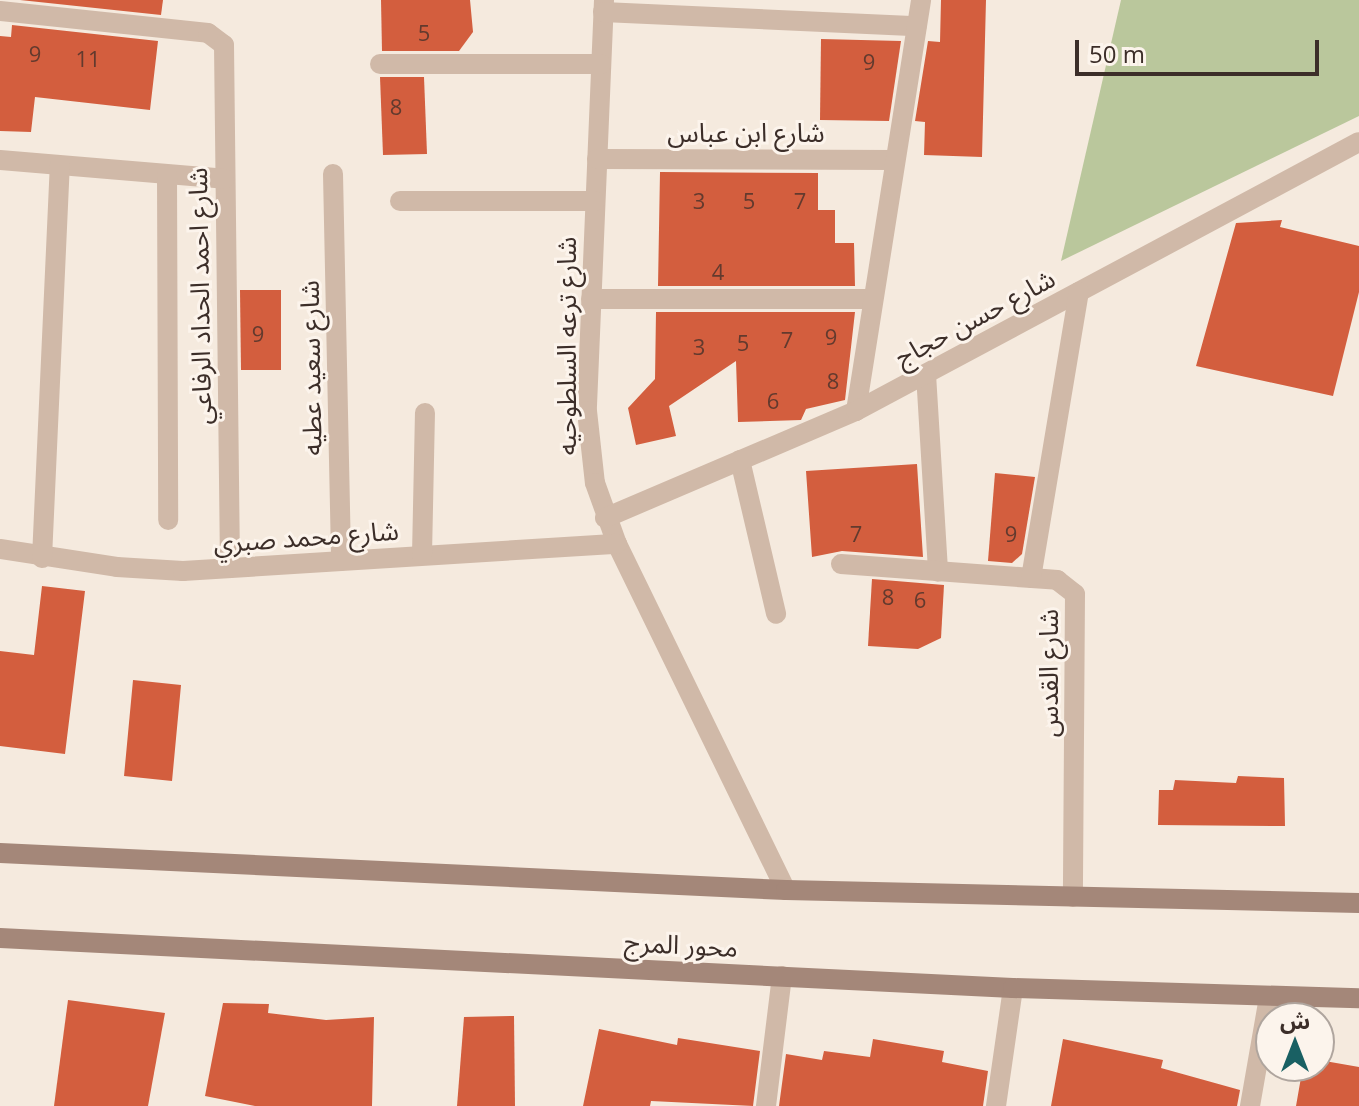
<!DOCTYPE html>
<html>
<head>
<meta charset="utf-8">
<style>
	body { margin:0 }
	#map { position:relative; width:1359px; height:1106px; overflow:hidden; background:#f5eade; font-family:"Open Sans","Noto Sans Arabic",sans-serif }
	div>[style] { position:absolute }
	[style*='--x'] { left:calc(var(--x)*1px); top:calc(var(--y)*1px); width:calc(var(--w)*1px); rotate:calc(var(--a)*1deg) }
	.green>* { inset:0; background:#bac79c }
	.building>* { inset:0; background:#d35e3e }
	.street>* { height:20px; margin:-10px; padding:0 10px; transform-origin:10px; border-radius:10px; background:#d0b9a8 }
	.secondary>* { height:20px; margin:-10px; padding:0 10px; transform-origin:10px; border-radius:10px; background:#a48779 }
	span { translate:-50% -50%; white-space:nowrap; text-align:center; line-height:1.15; -webkit-text-stroke:6px #fcf4ec; paint-order:stroke }
	.number-label { font-size:22px; color:#623a2e }
	.number-label span { -webkit-text-stroke-width:0 }
	.street-label { font-size:26px; color:#3c2e29 }
	.north { position:absolute; left:1255px; top:1002px; width:80px; height:80px; box-sizing:border-box; background:#fcf4ec; border:2px solid #afa59e; border-radius:50%; rotate:0deg; font-size:22px; font-weight:700; line-height:32px; text-align:center; color:#3c2e29 }
	.north::after { content:''; display:block; margin:auto; width:28px; height:36px; background:#196063; clip-path:polygon(50% 0,100% 100%,50% 72%,0 100%) }
	.scale { position:absolute; left:1075px; top:40px; width:244px; height:36px; box-sizing:border-box; border:4px solid #3c2e29; border-top:0; padding-left:10px; font-size:24px; line-height:28px; white-space:nowrap; color:#3c2e29; -webkit-text-stroke:6px #fcf4ec; paint-order:stroke }
</style>
</head>
<body>
<div id="map">
	<div class="green">
		<i style="clip-path:polygon(1121px 0,1359px 0,1359px 116px,1061px 261px)"></i>
	</div>
	<div class="building">
		<i style="clip-path:polygon(20px 0,163px 0,161px 15px)"></i>
		<i style="clip-path:polygon(381px 0,470px 0,473px 32px,459px 51px,382px 51px)"></i>
		<i style="clip-path:polygon(941px 0,986px 0,982px 157px,924px 155px,925px 122px,915px 121px,928px 41px,940px 42px)"></i>
		<i style="clip-path:polygon(12px 25px,158px 41px,150px 110px,35px 97px,31px 132px,0 131px,0 36px,11px 37px)"></i>
		<i style="clip-path:polygon(821px 39px,901px 41px,889px 121px,820px 120px)"></i>
		<i style="clip-path:polygon(380px 77px,424px 77px,427px 154px,383px 155px)"></i>
		<i style="clip-path:polygon(660px 172px,818px 173px,818px 210px,835px 210px,835px 243px,854px 243px,855px 286px,658px 286px)"></i>
		<i style="clip-path:polygon(1282px 220px,1280px 227px,1359px 246px,1359px 292px,1333px 396px,1196px 366px,1236px 223px)"></i>
		<i style="clip-path:polygon(240px 290px,281px 290px,281px 370px,241px 370px)"></i>
		<i style="clip-path:polygon(656px 312px,855px 312px,845px 400px,806px 409px,801px 420px,738px 422px,736px 361px,669px 406px,676px 436px,636px 445px,628px 408px,655px 379px)"></i>
		<i style="clip-path:polygon(917px 464px,923px 557px,842px 551px,812px 557px,806px 471px)"></i>
		<i style="clip-path:polygon(995px 473px,1035px 477px,1022px 554px,1012px 563px,988px 561px)"></i>
		<i style="clip-path:polygon(872px 579px,944px 585px,941px 638px,918px 649px,868px 646px)"></i>
		<i style="clip-path:polygon(42px 586px,85px 591px,65px 754px,0 746px,0 651px,34px 655px)"></i>
		<i style="clip-path:polygon(133px 680px,181px 685px,172px 781px,124px 776px)"></i>
		<i style="clip-path:polygon(1238px 776px,1284px 778px,1285px 826px,1158px 825px,1159px 790px,1173px 790px,1175px 780px,1236px 783px)"></i>
		<i style="clip-path:polygon(68px 1000px,165px 1013px,148px 1106px,54px 1106px)"></i>
		<i style="clip-path:polygon(223px 1003px,269px 1004px,268px 1013px,326px 1020px,374px 1017px,372px 1106px,255px 1106px,205px 1096px)"></i>
		<i style="clip-path:polygon(514px 1016px,515px 1106px,457px 1106px,464px 1017px)"></i>
		<i style="clip-path:polygon(599px 1029px,677px 1045px,678px 1038px,760px 1051px,753px 1106px,651px 1101px,650px 1106px,583px 1106px)"></i>
		<i style="clip-path:polygon(873px 1039px,944px 1051px,942px 1062px,988px 1071px,983px 1106px,779px 1106px,786px 1054px,822px 1060px,824px 1051px,870px 1057px)"></i>
		<i style="clip-path:polygon(1063px 1039px,1163px 1060px,1161px 1068px,1240px 1090px,1237px 1106px,1051px 1106px)"></i>
		<i style="clip-path:polygon(1319px 1060px,1359px 1067px,1359px 1106px,1296px 1106px,1303px 1066px,1319px 1066px)"></i>
	</div>
	<div class="street">
		<i style="--x:604;--y:0;--w:411;--a:92.4"></i>
		<i style="--x:587;--y:411;--w:72;--a:83.7"></i>
		<i style="--x:595;--y:483;--w:65;--a:70.2"></i>
		<i style="--x:617;--y:544;--w:385;--a:64"></i>
		<i style="--x:0;--y:11;--w:209;--a:6"></i>
		<i style="--x:208;--y:33;--w:20;--a:37"></i>
		<i style="--x:224;--y:45;--w:523;--a:89.34"></i>
		<i style="--x:603;--y:12;--w:314;--a:2.6"></i>
		<i style="--x:380;--y:64;--w:221;--a:0"></i>
		<i style="--x:597;--y:159;--w:298;--a:0.2"></i>
		<i style="--x:0;--y:160;--w:225;--a:4.8"></i>
		<i style="--x:333;--y:174;--w:387;--a:88.8"></i>
		<i style="--x:167;--y:175;--w:345;--a:89.8"></i>
		<i style="--x:400;--y:201;--w:195;--a:0"></i>
		<i style="--x:591;--y:299;--w:282;--a:0"></i>
		<i style="--x:926;--y:374;--w:198;--a:86.5"></i>
		<i style="--x:856;--y:411;--w:416;--a:-81"></i>
		<i style="--x:740;--y:460;--w:158;--a:76.8"></i>
		<i style="--x:605;--y:518;--w:273;--a:-23.1"></i>
		<i style="--x:856;--y:411;--w:570;--a:-28.14"></i>
		<i style="--x:0;--y:549;--w:118;--a:8.7"></i>
		<i style="--x:117;--y:567;--w:66;--a:3.5"></i>
		<i style="--x:183;--y:571;--w:435;--a:-3.6"></i>
		<i style="--x:422;--y:555;--w:142;--a:-88.8"></i>
		<i style="--x:42;--y:558;--w:393;--a:-87.4"></i>
		<i style="--x:841;--y:564;--w:217;--a:4.2"></i>
		<i style="--x:1057;--y:580;--w:23;--a:38"></i>
		<i style="--x:1075;--y:594;--w:303;--a:90.4"></i>
		<i style="--x:1031;--y:578;--w:290;--a:-80.5"></i>
		<i style="--x:766;--y:1106;--w:131;--a:-83"></i>
		<i style="--x:996;--y:1106;--w:119;--a:-81.8"></i>
		<i style="--x:1250;--y:1106;--w:111;--a:-80.1"></i>
	</div>
	<div class="secondary">
		<i style="--x:0;--y:853;--w:787;--a:2.7"></i>
		<i style="--x:786;--y:890;--w:573;--a:1.3"></i>
		<i style="--x:0;--y:938;--w:1014;--a:2.83"></i>
		<i style="--x:1013;--y:988;--w:346;--a:1.7"></i>
	</div>
	<div class="number-label">
		<span style="left:424px;top:33px">5</span>
		<span style="left:35px;top:54px">9</span>
		<span style="left:88px;top:59px">11</span>
		<span style="left:869px;top:62px">9</span>
		<span style="left:396px;top:107px">8</span>
		<span style="left:699px;top:201px">3</span>
		<span style="left:749px;top:201px">5</span>
		<span style="left:800px;top:201px">7</span>
		<span style="left:718px;top:272px">4</span>
		<span style="left:258px;top:334px">9</span>
		<span style="left:831px;top:337px">9</span>
		<span style="left:787px;top:340px">7</span>
		<span style="left:743px;top:343px">5</span>
		<span style="left:699px;top:347px">3</span>
		<span style="left:833px;top:381px">8</span>
		<span style="left:773px;top:401px">6</span>
		<span style="left:856px;top:534px">7</span>
		<span style="left:1011px;top:534px">9</span>
		<span style="left:888px;top:597px">8</span>
		<span style="left:920px;top:600px">6</span>
	</div>
	<div class="street-label">
		<span style="left:746px;top:133px">شارع ابن عباس</span>
		<span style="left:200px;top:296px;rotate:-91deg">شارع احمد الحداد الرفاعي</span>
		<span style="left:975px;top:318px;rotate:-28deg">شارع حسن حجاج</span>
		<span style="left:567px;top:346px;rotate:-90deg">شارع ترعه السلطوحيه</span>
		<span style="left:311px;top:368px;rotate:-91deg">شارع سعيد عطيه</span>
		<span style="left:306px;top:537px;rotate:-4deg">شارع محمد صبري</span>
		<span style="left:1049px;top:673px;rotate:-90deg">شارع القدس</span>
		<span style="left:681px;top:945px;rotate:3deg">محور المرج</span>
	</div>
	<div class="north">ش</div>
	<div class="scale">50 m</div>
</div>
</body>
</html>
